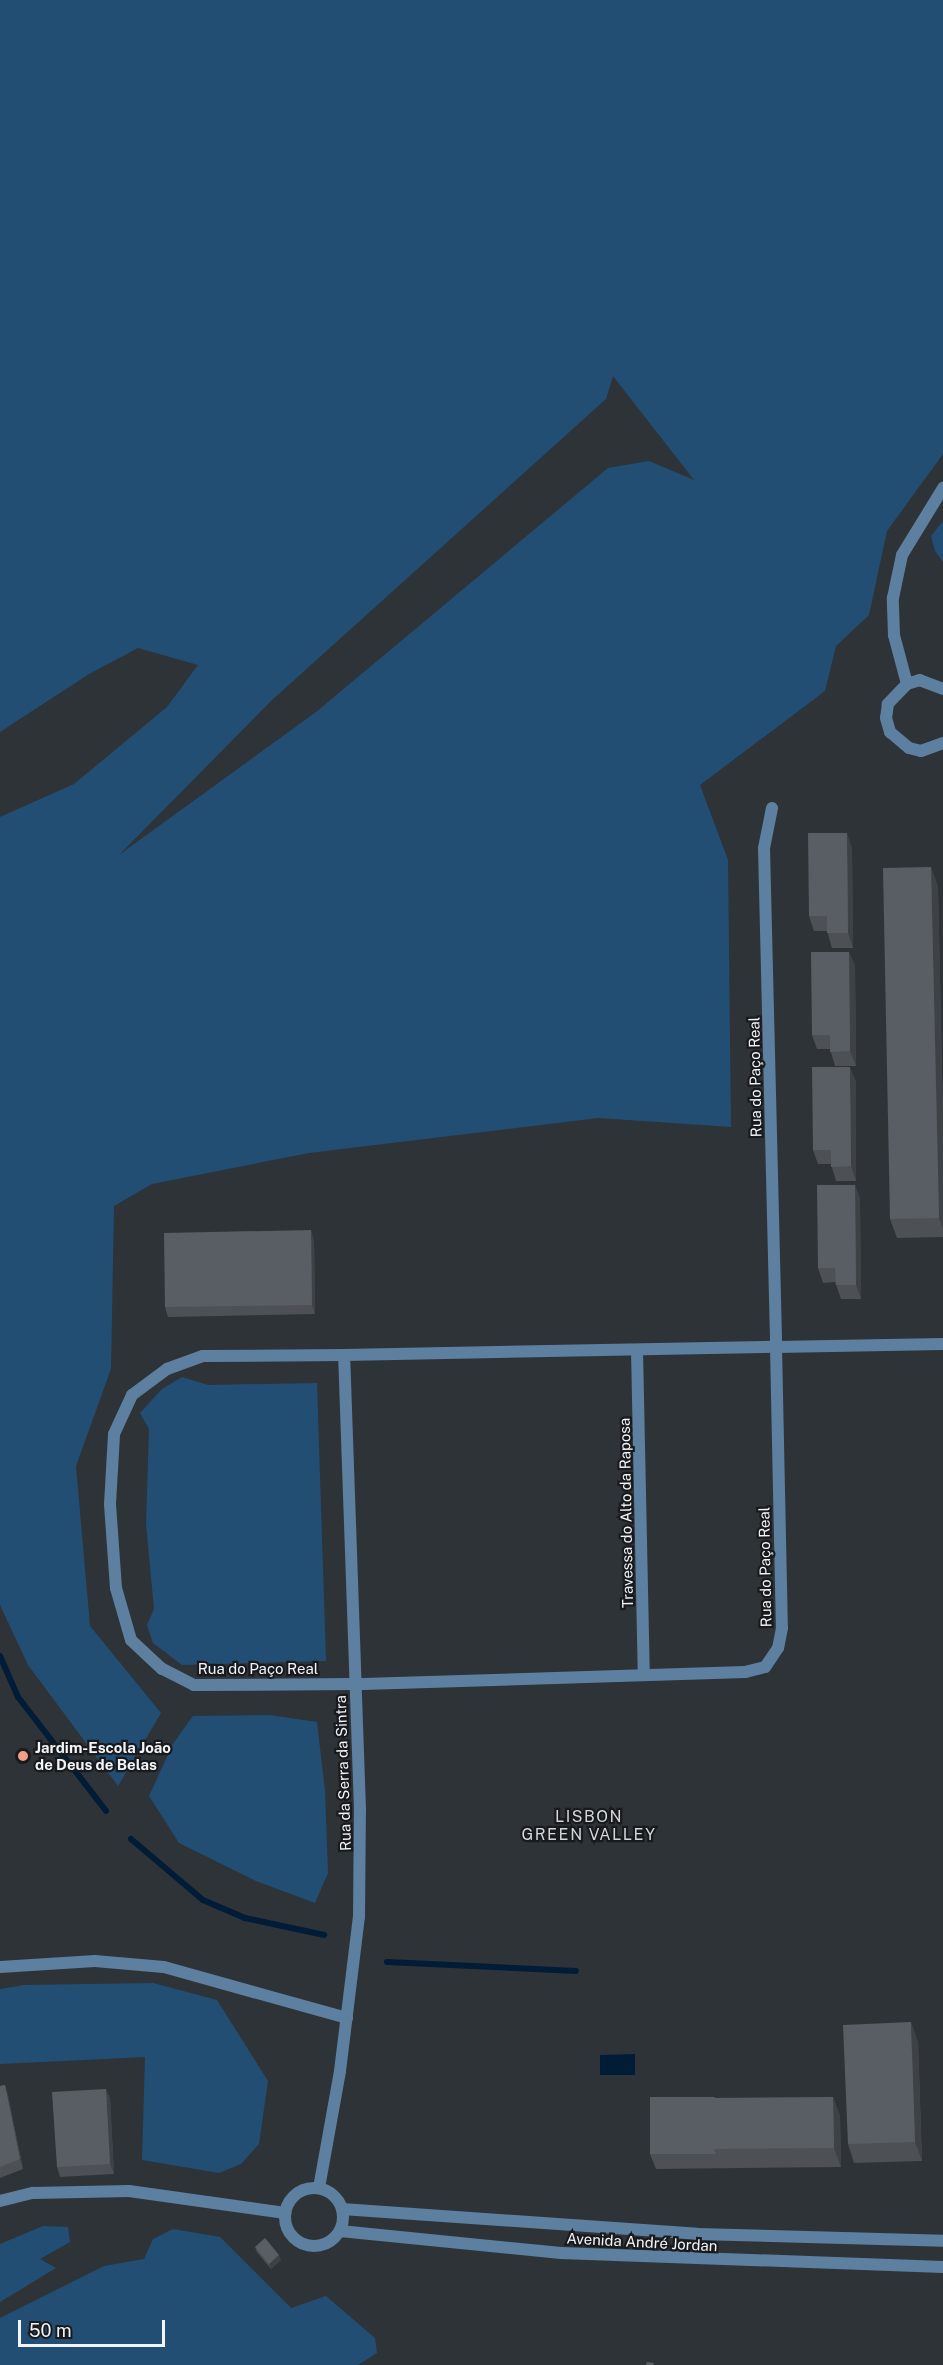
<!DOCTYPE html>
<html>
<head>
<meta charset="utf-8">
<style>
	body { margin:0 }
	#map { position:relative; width:943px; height:2365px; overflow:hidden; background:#2e3338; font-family:"Public Sans",sans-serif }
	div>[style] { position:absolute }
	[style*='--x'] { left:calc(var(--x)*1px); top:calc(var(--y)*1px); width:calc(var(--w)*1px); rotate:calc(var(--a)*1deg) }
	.green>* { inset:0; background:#224e74 }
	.water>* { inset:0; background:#001c37 }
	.stream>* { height:6px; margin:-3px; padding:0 3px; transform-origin:3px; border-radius:3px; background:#001c37 }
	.minor>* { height:12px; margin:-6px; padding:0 6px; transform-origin:6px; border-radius:6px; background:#5d80a0 }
	.tertiary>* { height:12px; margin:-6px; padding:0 6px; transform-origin:6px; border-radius:6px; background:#5d80a0 }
	.tertiary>.ring { margin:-6px; padding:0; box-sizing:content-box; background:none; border:12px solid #5d80a0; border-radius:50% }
	.wall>* { inset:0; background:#4d5156 }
	.shaded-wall>* { inset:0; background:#3e4246 }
	.building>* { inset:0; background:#595e64 }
	.dots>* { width:16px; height:16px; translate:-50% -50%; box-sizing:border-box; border:3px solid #181a1d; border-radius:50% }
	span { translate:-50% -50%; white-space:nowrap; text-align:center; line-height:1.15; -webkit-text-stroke:4.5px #181a1d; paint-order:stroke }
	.street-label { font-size:15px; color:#f2f5f8 }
	.poi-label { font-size:15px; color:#f2f5f8; font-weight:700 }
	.left { translate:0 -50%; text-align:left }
	.neighbourhood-label { font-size:16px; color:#d1d7dd; letter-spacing:1.5px }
	.scale { position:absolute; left:18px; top:2320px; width:147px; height:27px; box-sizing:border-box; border:3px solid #f2f5f8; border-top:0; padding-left:8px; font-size:18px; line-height:21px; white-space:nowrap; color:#f2f5f8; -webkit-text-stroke:4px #181a1d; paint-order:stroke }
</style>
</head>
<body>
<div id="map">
	<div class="green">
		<i style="clip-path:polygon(evenodd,0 0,943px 0,943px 454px,887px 531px,869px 615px,836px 646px,825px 691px,700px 785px,728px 860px,731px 1127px,598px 1118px,309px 1153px,152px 1184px,114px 1206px,111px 1369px,76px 1466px,90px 1626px,161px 1713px,118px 1786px,28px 1665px,0 1605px,0 817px,74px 784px,167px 707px,198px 665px,138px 648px,89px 674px,0 732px,0 0,613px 376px,694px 480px,649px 461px,608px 468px,316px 712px,119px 855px,272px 700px,606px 399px,613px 376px)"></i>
		<i style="clip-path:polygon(943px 521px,943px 562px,935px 551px,931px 536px)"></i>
		<i style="clip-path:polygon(182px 1377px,208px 1385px,317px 1383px,326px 1661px,182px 1665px,153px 1643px,147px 1625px,154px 1609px,146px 1524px,149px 1429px,140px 1413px,162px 1389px)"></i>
		<i style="clip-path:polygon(269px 1715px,317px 1722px,325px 1791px,328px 1873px,315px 1903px,256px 1881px,179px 1843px,149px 1796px,173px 1744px,193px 1716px)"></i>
		<i style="clip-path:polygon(153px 1983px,217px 2000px,268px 2081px,259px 2144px,241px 2164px,219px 2173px,142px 2160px,145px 2057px,0 2064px,0 1989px,24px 1985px)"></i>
		<i style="clip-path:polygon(43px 2226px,68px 2227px,70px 2242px,40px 2259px,56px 2268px,0 2302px,0 2244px)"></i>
		<i style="clip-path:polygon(173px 2229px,220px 2237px,291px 2308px,326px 2296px,375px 2338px,377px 2353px,358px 2365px,0 2365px,0 2318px,104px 2266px,144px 2259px,153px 2239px)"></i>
	</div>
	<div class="water">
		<i style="clip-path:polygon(635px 2054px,635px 2075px,600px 2075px,600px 2055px)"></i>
	</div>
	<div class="stream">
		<i style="--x:0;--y:1656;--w:45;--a:66.3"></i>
		<i style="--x:18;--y:1697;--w:144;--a:52.3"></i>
		<i style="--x:131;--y:1839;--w:94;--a:40.3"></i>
		<i style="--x:203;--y:1900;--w:46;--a:23.2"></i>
		<i style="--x:245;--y:1918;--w:81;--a:12.1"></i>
		<i style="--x:387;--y:1962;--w:189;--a:2.7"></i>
	</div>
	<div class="minor">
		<i style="--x:907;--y:684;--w:51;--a:-104.9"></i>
		<i style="--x:894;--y:635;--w:37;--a:-92"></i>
		<i style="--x:893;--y:598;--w:44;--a:-78.2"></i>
		<i style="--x:902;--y:555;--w:79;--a:-58.5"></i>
		<i style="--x:943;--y:689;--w:25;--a:-159"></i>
		<i style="--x:920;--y:680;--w:14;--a:163"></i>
		<i style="--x:907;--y:684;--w:28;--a:134"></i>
		<i style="--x:888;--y:704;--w:14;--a:98"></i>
		<i style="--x:886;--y:718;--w:15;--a:74"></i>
		<i style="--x:890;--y:732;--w:25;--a:40"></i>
		<i style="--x:909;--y:748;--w:12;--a:14"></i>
		<i style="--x:921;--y:751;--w:23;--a:-20"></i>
		<i style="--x:772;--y:808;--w:41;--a:101.3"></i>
		<i style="--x:764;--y:848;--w:499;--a:88.6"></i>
		<i style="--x:776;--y:1347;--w:281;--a:88.8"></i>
		<i style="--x:782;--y:1628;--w:20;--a:101"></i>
		<i style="--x:778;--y:1648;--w:23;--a:124"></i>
		<i style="--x:765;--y:1667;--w:21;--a:166"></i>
		<i style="--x:745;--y:1672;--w:390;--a:178.2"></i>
		<i style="--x:355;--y:1684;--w:161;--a:179.6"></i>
		<i style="--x:194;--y:1685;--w:36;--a:-153"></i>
		<i style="--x:162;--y:1669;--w:42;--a:-136.9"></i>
		<i style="--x:131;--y:1640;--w:54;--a:-106.1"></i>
		<i style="--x:116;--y:1588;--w:84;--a:-94.1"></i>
		<i style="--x:110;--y:1504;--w:70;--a:-86.7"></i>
		<i style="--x:114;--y:1434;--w:43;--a:-65.2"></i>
		<i style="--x:132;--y:1395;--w:44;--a:-36.6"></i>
		<i style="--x:167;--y:1369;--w:38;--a:-20"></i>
		<i style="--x:203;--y:1356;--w:141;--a:-0.4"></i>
		<i style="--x:344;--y:1355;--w:432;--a:-1.1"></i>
		<i style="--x:776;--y:1347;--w:167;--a:-1"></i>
		<i style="--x:637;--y:1350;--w:325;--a:88.8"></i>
		<i style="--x:0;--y:1967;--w:95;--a:-3.6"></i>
		<i style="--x:95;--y:1961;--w:69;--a:5"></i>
		<i style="--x:164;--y:1967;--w:190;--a:15.6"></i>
		<i style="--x:319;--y:2188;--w:119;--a:-79.8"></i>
		<i style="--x:340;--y:2071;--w:155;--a:-83"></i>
		<i style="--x:359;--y:1917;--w:107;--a:-89.5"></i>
		<i style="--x:360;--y:1810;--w:455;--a:-92"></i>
		<i style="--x:0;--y:2201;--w:34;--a:-14"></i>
		<i style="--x:33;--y:2193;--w:96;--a:-1.2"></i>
		<i style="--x:129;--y:2191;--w:158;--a:8"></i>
	</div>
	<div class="tertiary">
		<i class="ring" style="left:285px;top:2188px;width:46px;height:46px"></i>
		<i style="--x:342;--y:2209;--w:356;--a:4"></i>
		<i style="--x:697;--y:2234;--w:246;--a:1.6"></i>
		<i style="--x:340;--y:2231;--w:222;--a:5.7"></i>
		<i style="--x:561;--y:2253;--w:382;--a:2.1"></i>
	</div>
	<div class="wall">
		<i style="clip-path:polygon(852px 848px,853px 948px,832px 948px,827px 931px,814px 931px,809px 916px)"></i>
		<i style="clip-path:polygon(931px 867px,938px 887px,943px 1118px,943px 1237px,897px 1238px,890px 1219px)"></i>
		<i style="clip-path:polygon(849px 952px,855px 966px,856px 1066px,835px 1066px,830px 1049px,817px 1049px,812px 1035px)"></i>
		<i style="clip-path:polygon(856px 1081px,856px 1181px,836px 1181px,831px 1164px,818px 1164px,813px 1150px)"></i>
		<i style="clip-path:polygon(855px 1185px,860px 1199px,861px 1299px,841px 1299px,835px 1282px,823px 1283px,818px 1268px)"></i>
		<i style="clip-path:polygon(314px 1240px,315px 1314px,168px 1317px,165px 1307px)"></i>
		<i style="clip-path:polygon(918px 2041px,922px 2161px,854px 2163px,848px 2144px)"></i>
		<i style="clip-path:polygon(5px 2085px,8px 2095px,23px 2169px,0 2178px,0 2086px)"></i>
		<i style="clip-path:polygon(106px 2089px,110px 2099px,114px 2174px,60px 2177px,57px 2167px)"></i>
		<i style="clip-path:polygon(833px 2097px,840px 2116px,841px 2167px,656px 2169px,650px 2154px)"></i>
		<i style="clip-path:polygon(255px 2247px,281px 2260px,271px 2269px,257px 2252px)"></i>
	</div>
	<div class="shaded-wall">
		<i style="clip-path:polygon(847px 833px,852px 848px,853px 948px,848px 933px)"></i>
		<i style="clip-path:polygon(931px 867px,938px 887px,943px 1118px,943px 1230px,939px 1218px)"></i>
		<i style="clip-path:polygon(849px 952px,855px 966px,856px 1066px,850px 1051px)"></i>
		<i style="clip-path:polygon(850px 1067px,856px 1081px,856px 1181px,851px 1166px)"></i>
		<i style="clip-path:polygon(855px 1185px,860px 1199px,861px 1299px,856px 1285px)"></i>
		<i style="clip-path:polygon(311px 1230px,314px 1240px,315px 1314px,312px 1305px)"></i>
		<i style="clip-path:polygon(911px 2022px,918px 2041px,922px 2161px,915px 2142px)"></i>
		<i style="clip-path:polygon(5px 2085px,8px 2095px,23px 2169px,20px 2159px)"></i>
		<i style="clip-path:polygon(106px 2089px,110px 2099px,114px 2174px,110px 2164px)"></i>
		<i style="clip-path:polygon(833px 2097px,840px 2116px,841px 2167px,834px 2148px)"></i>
		<i style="clip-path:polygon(279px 2255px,281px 2260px,271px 2269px,269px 2264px)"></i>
	</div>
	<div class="building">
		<i style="clip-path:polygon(808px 833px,847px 833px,848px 933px,827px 933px,827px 916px,809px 916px)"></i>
		<i style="clip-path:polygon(931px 867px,939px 1218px,890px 1219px,883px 868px)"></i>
		<i style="clip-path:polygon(811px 952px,849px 952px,850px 1051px,830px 1052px,830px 1035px,812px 1035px)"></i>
		<i style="clip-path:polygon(812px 1067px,850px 1067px,851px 1166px,831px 1167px,831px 1150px,813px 1150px)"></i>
		<i style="clip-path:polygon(817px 1185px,855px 1185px,856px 1285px,836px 1285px,835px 1268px,818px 1268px)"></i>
		<i style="clip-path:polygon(311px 1230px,312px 1305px,165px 1307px,164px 1233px)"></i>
		<i style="clip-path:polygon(911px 2022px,915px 2142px,848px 2144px,843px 2025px)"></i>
		<i style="clip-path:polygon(5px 2085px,20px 2159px,0 2167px,0 2086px)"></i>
		<i style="clip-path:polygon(106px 2089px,110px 2164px,57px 2167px,52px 2092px)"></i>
		<i style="clip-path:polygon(650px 2097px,716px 2097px,714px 2098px,714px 2149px,716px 2154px,650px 2154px)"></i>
		<i style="clip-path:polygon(833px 2097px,834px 2148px,714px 2149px,714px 2098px)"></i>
		<i style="clip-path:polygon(265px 2238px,279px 2255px,269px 2264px,255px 2247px)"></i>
		<i style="clip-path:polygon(647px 2362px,654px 2363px,653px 2365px,646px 2365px)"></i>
	</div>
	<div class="dots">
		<i style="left:23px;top:1756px;background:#f39f86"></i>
	</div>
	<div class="street-label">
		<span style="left:755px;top:1077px;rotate:-91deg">Rua do Paço Real</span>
		<span style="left:626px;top:1513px;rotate:-91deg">Travessa do Alto da Raposa</span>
		<span style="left:765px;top:1567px;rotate:-91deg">Rua do Paço Real</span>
		<span style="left:258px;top:1669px">Rua do Paço Real</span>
		<span style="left:343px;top:1773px;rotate:-92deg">Rua da Serra da Sintra</span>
		<span style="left:642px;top:2242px;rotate:3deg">Avenida André Jordan</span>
	</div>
	<div class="poi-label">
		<span class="left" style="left:35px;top:1756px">Jardim-Escola João<br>de Deus de Belas</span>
	</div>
	<div class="neighbourhood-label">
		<span style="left:589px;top:1826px">LISBON<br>GREEN VALLEY</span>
	</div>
	<div class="scale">50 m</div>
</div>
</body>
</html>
